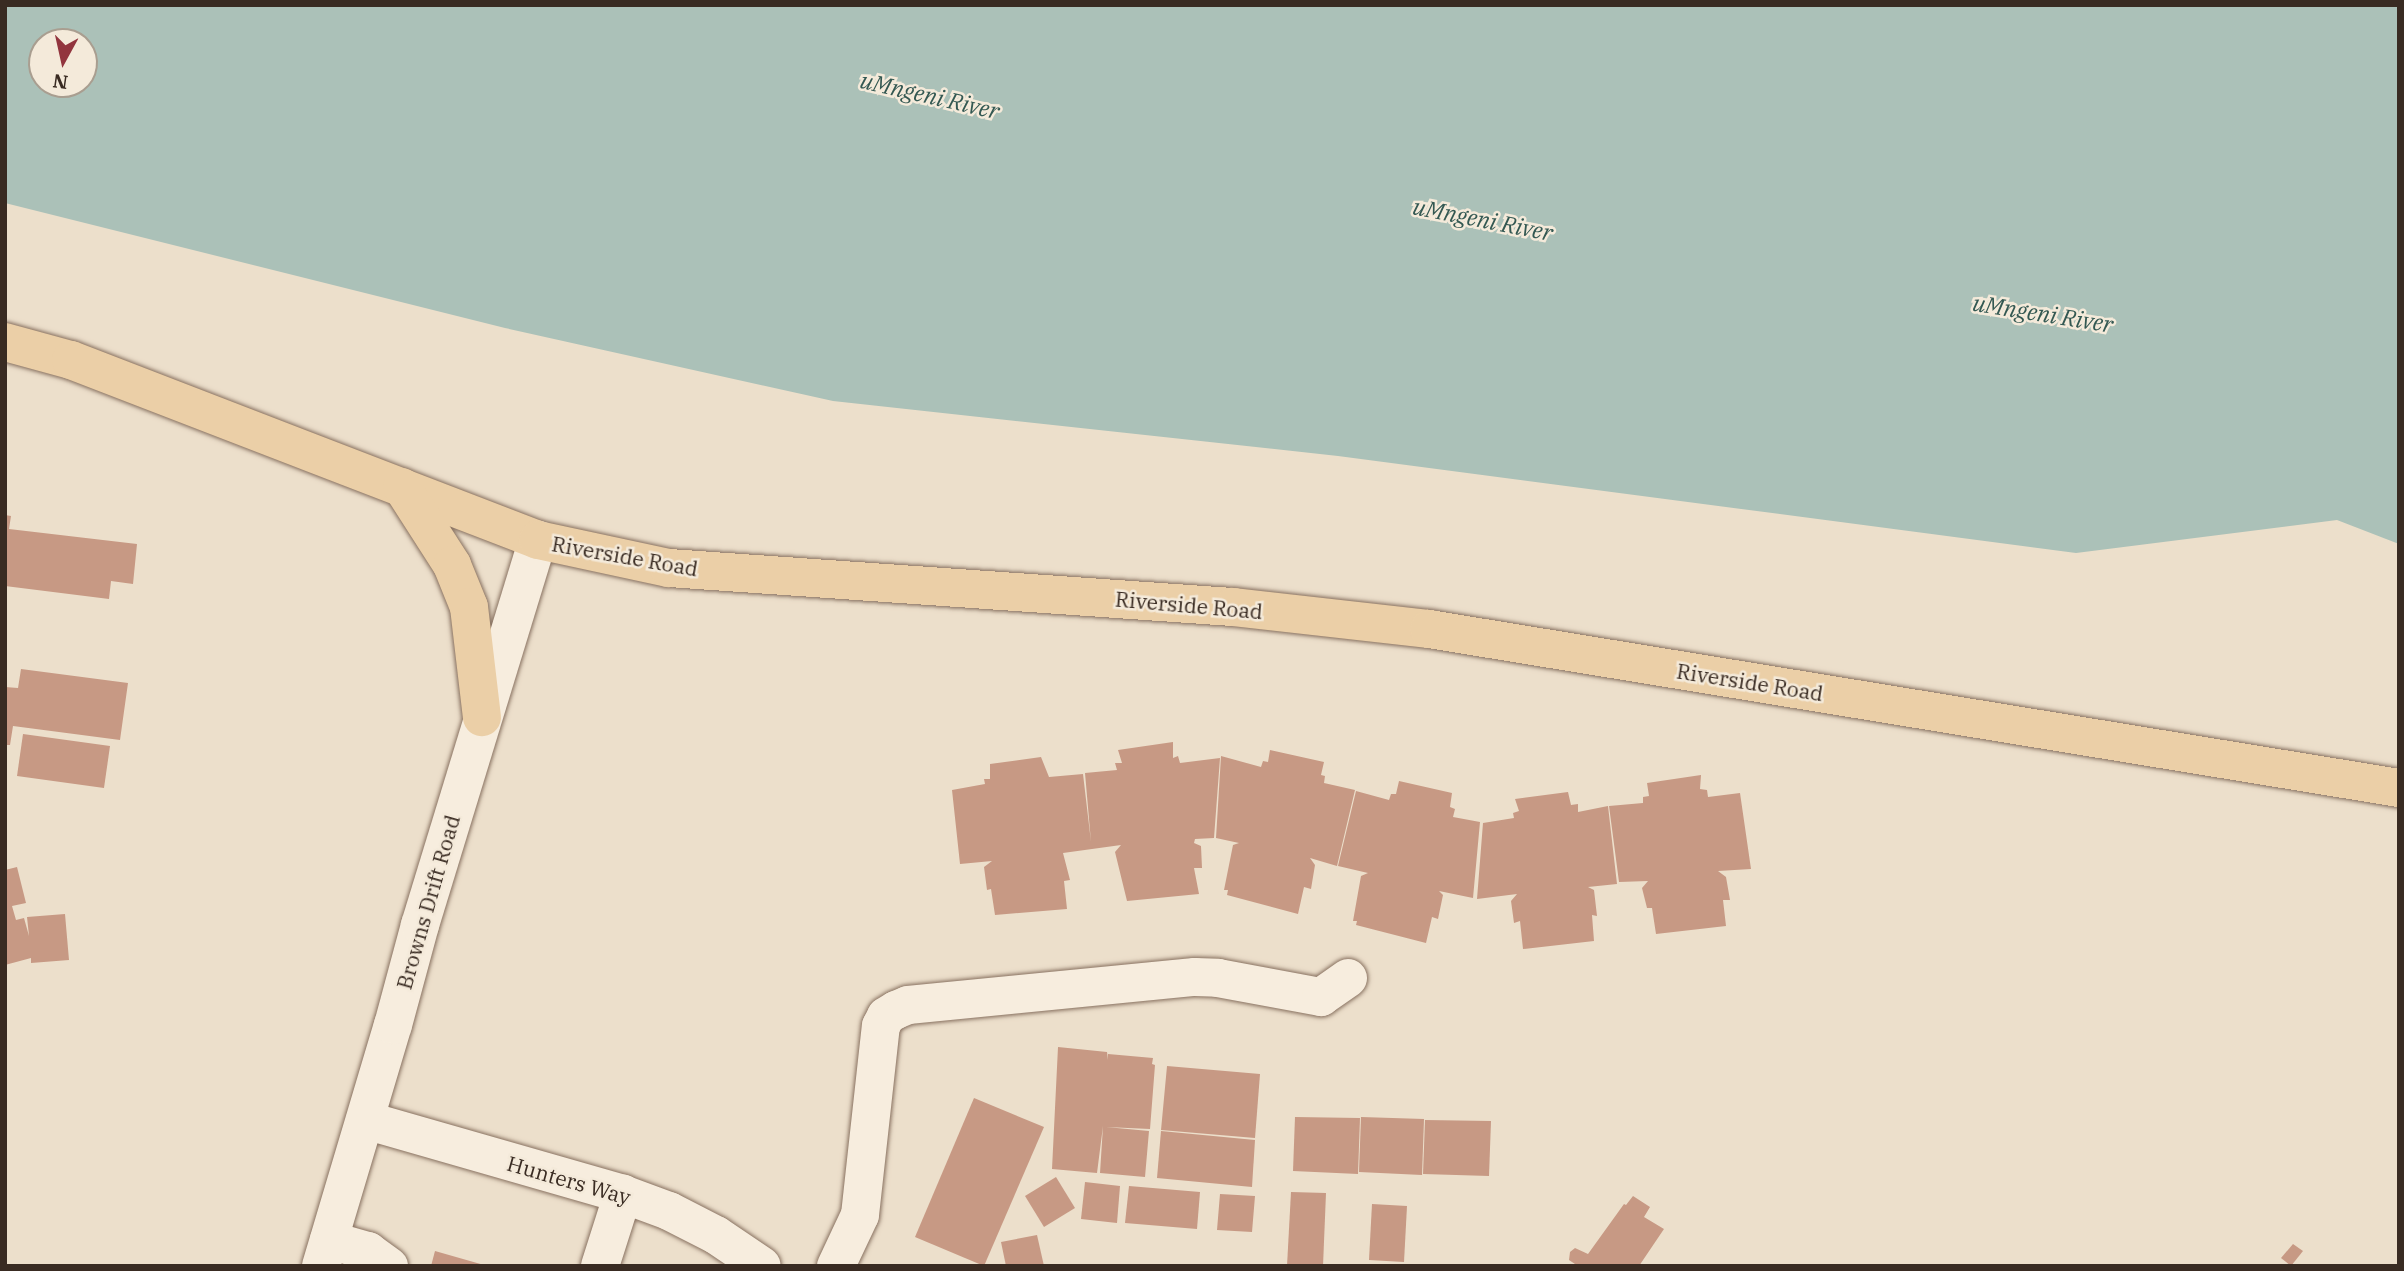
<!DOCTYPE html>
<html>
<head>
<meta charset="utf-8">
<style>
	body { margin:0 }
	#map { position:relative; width:2404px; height:1271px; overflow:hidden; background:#ecdfcb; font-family:"IBM Plex Serif",serif }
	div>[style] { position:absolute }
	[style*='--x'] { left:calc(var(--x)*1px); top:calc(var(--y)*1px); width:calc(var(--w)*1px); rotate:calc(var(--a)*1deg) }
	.water>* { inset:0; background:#abc1b8 }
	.building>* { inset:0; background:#c79984 }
	.roads { filter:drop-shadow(0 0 2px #887160) drop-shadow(0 0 2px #887160) }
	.minor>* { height:38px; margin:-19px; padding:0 19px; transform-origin:19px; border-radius:19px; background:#f7edde }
	.major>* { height:38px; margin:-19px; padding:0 19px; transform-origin:19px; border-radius:19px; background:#ebcfa7 }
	span { translate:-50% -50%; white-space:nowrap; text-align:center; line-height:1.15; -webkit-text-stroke:5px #f4eada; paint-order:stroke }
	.street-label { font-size:21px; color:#392b22 }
	.water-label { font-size:23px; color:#335852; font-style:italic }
	.frame { position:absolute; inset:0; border:7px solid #392b22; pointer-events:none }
	.north { position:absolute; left:28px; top:28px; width:70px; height:70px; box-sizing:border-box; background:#f4eada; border:2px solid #a99e90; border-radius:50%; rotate:188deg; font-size:19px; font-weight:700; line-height:28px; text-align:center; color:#392b22 }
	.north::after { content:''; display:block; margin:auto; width:24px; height:32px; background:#92353e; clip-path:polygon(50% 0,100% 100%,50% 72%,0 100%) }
</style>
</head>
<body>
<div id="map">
	<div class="water">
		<i style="clip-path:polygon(evenodd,5px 5px,2399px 5px,2399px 544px,2337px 520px,2076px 553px,1338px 456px,833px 401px,505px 328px,5px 203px,5px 5px,42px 42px,84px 42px,84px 84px,42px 84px,42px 42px)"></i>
	</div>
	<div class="building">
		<i style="clip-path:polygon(5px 515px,11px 516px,9px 529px,137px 544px,133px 584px,111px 581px,109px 599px,5px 586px)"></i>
		<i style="clip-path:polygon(21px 669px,128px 683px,120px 740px,13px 726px,10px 745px,5px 745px,5px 687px,18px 688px)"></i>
		<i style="clip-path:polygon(23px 734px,110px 746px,104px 788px,17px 776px)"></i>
		<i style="clip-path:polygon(1173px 742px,1173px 758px,1178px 756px,1180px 763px,1220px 758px,1214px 838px,1195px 839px,1194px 843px,1201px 846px,1202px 868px,1194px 868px,1199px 894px,1127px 901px,1115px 852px,1121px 845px,1063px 853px,1070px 880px,1064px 881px,1067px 909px,995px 915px,991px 889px,987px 890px,984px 867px,992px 861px,960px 864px,952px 790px,985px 784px,984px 779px,990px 779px,990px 764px,1041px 757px,1049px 777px,1083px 774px,1091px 842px,1085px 773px,1117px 770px,1115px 763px,1122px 763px,1118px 750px)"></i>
		<i style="clip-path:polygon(1270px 750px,1324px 762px,1321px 775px,1325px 776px,1324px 783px,1355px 790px,1337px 866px,1310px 858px,1315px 865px,1311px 889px,1304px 887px,1298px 914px,1227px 895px,1228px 890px,1224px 890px,1233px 845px,1239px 843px,1216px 838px,1221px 756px,1261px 767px,1263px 761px,1268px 762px)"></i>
		<i style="clip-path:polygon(1701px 775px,1700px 789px,1707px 790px,1708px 797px,1740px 793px,1751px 869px,1718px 871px,1726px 877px,1730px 900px,1723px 900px,1726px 926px,1656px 934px,1652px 908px,1647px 908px,1642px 888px,1648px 881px,1619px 882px,1609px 806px,1643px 803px,1643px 797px,1649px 796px,1647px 783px)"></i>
		<i style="clip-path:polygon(1399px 781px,1452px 793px,1450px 807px,1455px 809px,1453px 817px,1480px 822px,1473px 898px,1439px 891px,1443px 895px,1438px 919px,1432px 917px,1426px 943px,1356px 925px,1357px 921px,1353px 921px,1361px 876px,1368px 873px,1338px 866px,1356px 791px,1389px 800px,1391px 794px,1396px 794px)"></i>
		<i style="clip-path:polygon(1568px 792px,1571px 805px,1578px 804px,1578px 812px,1608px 806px,1617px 884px,1588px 887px,1594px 890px,1597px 916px,1592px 915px,1594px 941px,1523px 949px,1520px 921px,1514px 923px,1511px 901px,1517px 894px,1477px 899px,1483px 823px,1514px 818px,1513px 813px,1519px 811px,1515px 799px)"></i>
		<i style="clip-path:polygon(17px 867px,26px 903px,12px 906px,16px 920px,24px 918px,29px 936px,27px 917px,65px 914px,69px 960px,31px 963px,31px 958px,5px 965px,5px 870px)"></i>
		<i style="clip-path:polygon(1058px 1047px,1107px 1052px,1108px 1060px,1108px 1054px,1153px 1058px,1152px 1064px,1155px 1065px,1150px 1129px,1106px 1127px,1149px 1131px,1145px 1177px,1100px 1173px,1103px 1126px,1097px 1173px,1052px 1169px)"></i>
		<i style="clip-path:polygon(1167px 1066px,1260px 1074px,1255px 1138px,1161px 1130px)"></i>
		<i style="clip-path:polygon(974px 1098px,1044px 1127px,984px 1266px,915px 1237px)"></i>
		<i style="clip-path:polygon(1295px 1117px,1360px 1118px,1358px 1174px,1293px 1171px)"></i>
		<i style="clip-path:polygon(1361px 1117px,1424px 1119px,1422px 1175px,1359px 1172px)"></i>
		<i style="clip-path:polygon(1425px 1120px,1491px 1121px,1489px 1176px,1423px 1174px)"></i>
		<i style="clip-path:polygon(1161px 1131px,1255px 1140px,1252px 1187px,1157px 1178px)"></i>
		<i style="clip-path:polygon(1056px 1177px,1075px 1208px,1044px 1227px,1025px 1196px)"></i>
		<i style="clip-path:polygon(1085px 1182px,1120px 1186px,1117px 1223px,1081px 1219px)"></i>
		<i style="clip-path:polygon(1129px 1186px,1200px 1192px,1197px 1229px,1125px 1223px)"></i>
		<i style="clip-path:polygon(1291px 1192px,1326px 1193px,1323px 1266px,1287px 1266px)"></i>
		<i style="clip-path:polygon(1220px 1194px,1255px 1196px,1252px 1232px,1217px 1230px)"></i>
		<i style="clip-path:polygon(1633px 1196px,1650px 1207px,1644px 1217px,1664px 1229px,1639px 1266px,1578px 1266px,1569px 1260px,1570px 1252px,1575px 1248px,1588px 1254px,1624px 1204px,1626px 1205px)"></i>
		<i style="clip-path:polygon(1372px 1204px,1407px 1206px,1404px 1262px,1369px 1260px)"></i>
		<i style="clip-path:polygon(1037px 1235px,1044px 1266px,1006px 1266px,1001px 1242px)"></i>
		<i style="clip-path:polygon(2293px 1244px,2303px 1251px,2291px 1266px,2281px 1258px)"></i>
		<i style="clip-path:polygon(435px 1251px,484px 1265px,484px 1266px,431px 1266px)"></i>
	</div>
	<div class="roads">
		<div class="minor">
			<i style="--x:365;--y:1120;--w:268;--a:16"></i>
			<i style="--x:623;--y:1194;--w:49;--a:20.3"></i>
			<i style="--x:669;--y:1211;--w:53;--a:27.1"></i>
			<i style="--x:716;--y:1235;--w:55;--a:34"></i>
			<i style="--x:329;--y:1240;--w:41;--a:15.8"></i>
			<i style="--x:368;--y:1251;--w:26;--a:36"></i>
			<i style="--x:321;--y:1266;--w:252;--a:-73.4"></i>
			<i style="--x:393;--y:1025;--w:104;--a:-74.9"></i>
			<i style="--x:420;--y:925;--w:403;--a:-73"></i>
			<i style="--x:600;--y:1266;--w:76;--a:-72.3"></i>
			<i style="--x:836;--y:1266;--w:56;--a:-64.8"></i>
			<i style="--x:860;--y:1215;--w:190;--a:-83.7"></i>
			<i style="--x:881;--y:1026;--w:11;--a:-63"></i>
			<i style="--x:886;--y:1016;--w:12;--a:-31"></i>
			<i style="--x:896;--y:1010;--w:13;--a:-23"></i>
			<i style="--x:908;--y:1005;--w:288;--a:-5.6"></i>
			<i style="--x:1195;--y:977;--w:23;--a:2"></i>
			<i style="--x:1218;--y:978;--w:105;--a:10.5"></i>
			<i style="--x:1321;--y:997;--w:33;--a:-35"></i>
		</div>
		<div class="major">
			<i style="--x:5;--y:342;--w:68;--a:15.3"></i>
			<i style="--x:71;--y:360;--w:500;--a:21.08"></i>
			<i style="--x:538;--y:540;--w:134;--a:12.1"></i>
			<i style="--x:669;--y:568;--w:565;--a:3.96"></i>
			<i style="--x:1233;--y:607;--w:197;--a:6.4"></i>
			<i style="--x:1429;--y:629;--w:983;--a:9.31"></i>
			<i style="--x:402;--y:487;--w:93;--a:57.3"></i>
			<i style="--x:452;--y:565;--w:45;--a:68"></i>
			<i style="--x:469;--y:607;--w:111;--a:83.3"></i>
		</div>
	</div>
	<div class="street-label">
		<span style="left:625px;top:556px;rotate:10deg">Riverside Road</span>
		<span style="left:1189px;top:605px;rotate:5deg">Riverside Road</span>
		<span style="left:1750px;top:682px;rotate:9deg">Riverside Road</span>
		<span style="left:428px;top:902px;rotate:-74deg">Browns Drift Road</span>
		<span style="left:569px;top:1180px;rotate:16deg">Hunters Way</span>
	</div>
	<div class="water-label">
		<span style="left:930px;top:95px;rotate:13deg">uMngeni River</span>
		<span style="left:1483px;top:219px;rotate:11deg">uMngeni River</span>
		<span style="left:2043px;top:313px;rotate:9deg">uMngeni River</span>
	</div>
	<div class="frame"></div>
	<div class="north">N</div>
</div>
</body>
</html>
